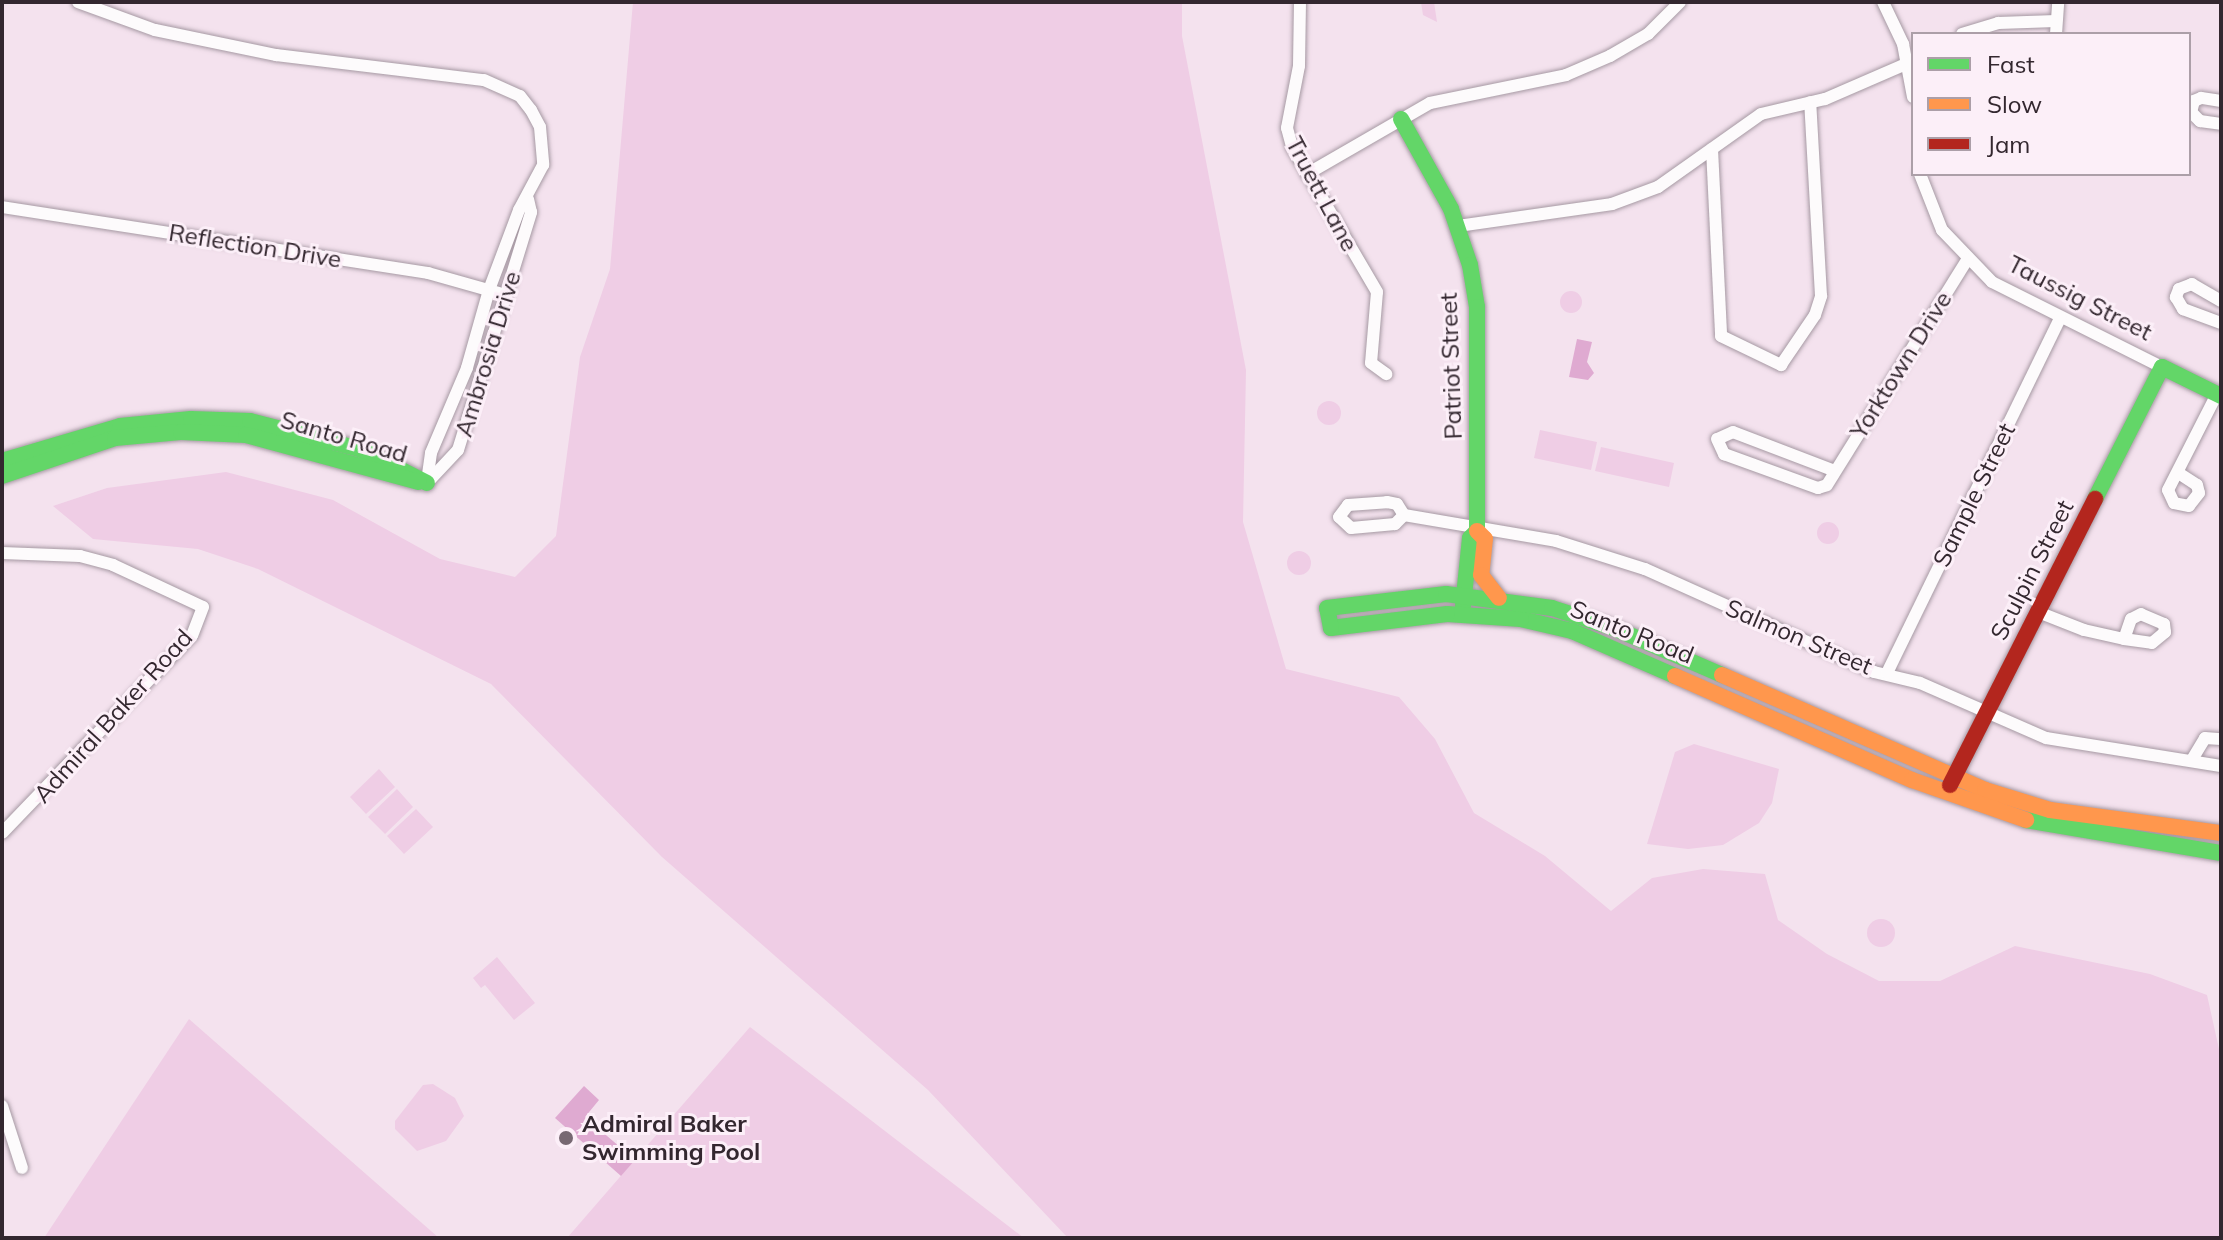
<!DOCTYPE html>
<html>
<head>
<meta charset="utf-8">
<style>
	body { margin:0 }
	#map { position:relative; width:2223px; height:1240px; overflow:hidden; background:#f4e2ee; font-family:Mulish,sans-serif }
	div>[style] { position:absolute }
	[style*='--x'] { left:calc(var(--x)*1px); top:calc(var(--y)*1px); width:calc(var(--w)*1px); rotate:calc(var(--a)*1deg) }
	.green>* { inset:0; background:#efcde5 }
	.round { border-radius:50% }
	.water>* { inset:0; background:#dfaad1 }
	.roads { filter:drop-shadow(0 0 2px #a699a3) drop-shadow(0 0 2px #a699a3) }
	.street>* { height:12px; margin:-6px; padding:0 6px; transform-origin:6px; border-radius:6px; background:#fdfbfc }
	.fast>* { height:16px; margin:-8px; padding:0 8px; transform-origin:8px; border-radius:8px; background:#63d668 }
	.slow>* { height:16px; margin:-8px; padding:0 8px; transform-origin:8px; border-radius:8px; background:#ff974d }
	.jam>* { height:16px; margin:-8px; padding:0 8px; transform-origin:8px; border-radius:8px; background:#b3261e }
	.dots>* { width:22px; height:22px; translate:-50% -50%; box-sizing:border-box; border:4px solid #fceff8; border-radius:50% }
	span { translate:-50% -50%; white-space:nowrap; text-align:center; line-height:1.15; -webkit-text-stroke:6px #fceff8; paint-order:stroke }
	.street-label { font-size:24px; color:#33272f }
	.poi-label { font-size:24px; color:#33272f; font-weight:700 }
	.left { translate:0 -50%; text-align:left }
	.frame { position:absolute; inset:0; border:4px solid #33272f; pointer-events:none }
	.legend { position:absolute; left:1911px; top:32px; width:280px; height:144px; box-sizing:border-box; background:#fceff8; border:2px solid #ac9fa8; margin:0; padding:10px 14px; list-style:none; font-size:24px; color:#33272f }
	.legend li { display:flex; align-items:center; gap:16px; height:40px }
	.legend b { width:40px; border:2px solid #ac9fa8 }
</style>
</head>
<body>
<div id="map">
	<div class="green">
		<i style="clip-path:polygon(633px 2px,1182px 2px,1182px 36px,1246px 370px,1243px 522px,1286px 669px,1399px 697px,1435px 739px,1474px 813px,1545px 856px,1611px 911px,1652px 878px,1703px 869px,1765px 874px,1778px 920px,1827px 954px,1879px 981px,1940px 981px,2015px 946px,2150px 974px,2207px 995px,2221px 1058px,2221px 1238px,1068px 1238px,928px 1090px,662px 857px,491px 684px,258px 569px,198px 549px,93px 539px,53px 506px,107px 488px,226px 472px,333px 500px,440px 559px,515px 577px,556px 536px,580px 357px,610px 269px)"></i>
		<i style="clip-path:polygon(1421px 2px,1434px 2px,1437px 22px,1423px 15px)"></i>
		<i class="round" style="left:1560px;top:291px;width:22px;height:22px"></i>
		<i class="round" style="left:1317px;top:401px;width:24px;height:24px"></i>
		<i style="clip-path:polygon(1540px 430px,1597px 442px,1591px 470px,1534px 458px)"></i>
		<i style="clip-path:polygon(1601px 447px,1674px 463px,1669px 487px,1595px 471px)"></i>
		<i class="round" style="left:1817px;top:522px;width:22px;height:22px"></i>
		<i class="round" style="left:1287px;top:551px;width:24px;height:24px"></i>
		<i style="clip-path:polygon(1694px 744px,1779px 769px,1772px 803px,1759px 823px,1723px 845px,1688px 849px,1647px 844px,1675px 752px)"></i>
		<i style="clip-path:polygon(379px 769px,395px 787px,366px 814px,350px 797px)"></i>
		<i style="clip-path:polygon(397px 789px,413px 807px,385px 834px,368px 817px)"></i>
		<i style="clip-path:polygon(416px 809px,433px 827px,404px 854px,387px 836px)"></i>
		<i class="round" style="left:1867px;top:919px;width:28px;height:28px"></i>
		<i style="clip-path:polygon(497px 957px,535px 1003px,514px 1020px,485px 985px,481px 988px,473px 978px)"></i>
		<i style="clip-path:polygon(189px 1019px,439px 1238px,44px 1238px)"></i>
		<i style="clip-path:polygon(750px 1027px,1024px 1238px,567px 1238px)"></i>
		<i style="clip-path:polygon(433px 1084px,455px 1098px,464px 1116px,446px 1141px,417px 1151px,395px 1129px,395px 1121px,423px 1085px)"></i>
	</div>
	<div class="water">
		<i style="clip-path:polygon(1577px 339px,1592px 342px,1587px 362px,1594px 373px,1588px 380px,1569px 377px)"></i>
		<i style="clip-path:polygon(584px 1086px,599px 1100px,585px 1117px,635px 1160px,621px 1176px,555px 1118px)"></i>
	</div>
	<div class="roads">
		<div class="street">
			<i style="--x:78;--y:2;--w:82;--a:20"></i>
			<i style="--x:155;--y:30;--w:124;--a:11.7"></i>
			<i style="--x:276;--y:55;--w:209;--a:6.9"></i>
			<i style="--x:484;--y:80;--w:39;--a:24"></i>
			<i style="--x:520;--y:96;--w:18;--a:52"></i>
			<i style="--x:531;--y:110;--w:19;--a:62"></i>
			<i style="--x:540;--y:127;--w:38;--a:85"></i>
			<i style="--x:543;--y:165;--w:51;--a:118.1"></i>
			<i style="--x:519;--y:210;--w:85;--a:110.6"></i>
			<i style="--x:489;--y:290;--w:81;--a:105.8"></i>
			<i style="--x:467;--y:368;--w:92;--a:113"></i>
			<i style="--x:431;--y:453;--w:30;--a:98"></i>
			<i style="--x:1300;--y:2;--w:64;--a:90.9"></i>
			<i style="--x:1299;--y:66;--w:63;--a:101"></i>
			<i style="--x:1287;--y:128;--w:20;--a:75"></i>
			<i style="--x:1292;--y:147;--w:168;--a:59.6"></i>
			<i style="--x:1377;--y:292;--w:71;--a:94.8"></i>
			<i style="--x:1371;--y:363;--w:19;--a:36"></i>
			<i style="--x:1883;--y:2;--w:47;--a:64.5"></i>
			<i style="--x:1903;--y:44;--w:54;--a:79.3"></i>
			<i style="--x:1962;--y:34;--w:38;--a:-17"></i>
			<i style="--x:1998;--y:23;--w:58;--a:-2"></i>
			<i style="--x:2056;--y:34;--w:32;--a:-86"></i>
			<i style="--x:2221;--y:101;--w:20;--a:-171"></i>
			<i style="--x:2201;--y:98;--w:8;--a:157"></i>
			<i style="--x:2194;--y:101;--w:11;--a:105"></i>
			<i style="--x:2191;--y:112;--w:13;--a:45"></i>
			<i style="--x:2200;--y:121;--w:21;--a:8"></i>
			<i style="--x:1712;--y:149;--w:187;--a:87.2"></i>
			<i style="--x:1721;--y:336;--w:67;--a:25.8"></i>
			<i style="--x:1781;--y:365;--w:60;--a:-55.8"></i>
			<i style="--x:1815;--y:315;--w:20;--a:-72"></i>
			<i style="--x:1821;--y:296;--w:194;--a:-93.2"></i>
			<i style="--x:1307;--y:174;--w:142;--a:-30"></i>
			<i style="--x:1430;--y:103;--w:139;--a:-11.6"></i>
			<i style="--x:1566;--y:75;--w:48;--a:-23.4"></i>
			<i style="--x:1610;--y:56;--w:44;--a:-30.1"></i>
			<i style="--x:1648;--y:34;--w:45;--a:-45"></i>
			<i style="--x:1920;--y:174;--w:60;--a:68.6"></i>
			<i style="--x:1942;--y:230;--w:72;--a:46.1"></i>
			<i style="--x:1992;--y:282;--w:190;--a:26.6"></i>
			<i style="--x:2;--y:207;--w:431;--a:8.8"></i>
			<i style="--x:428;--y:273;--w:81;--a:15.8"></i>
			<i style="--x:1458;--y:226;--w:156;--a:-8.1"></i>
			<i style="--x:1612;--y:204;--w:49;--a:-20.3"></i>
			<i style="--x:1658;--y:187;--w:126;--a:-35.3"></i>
			<i style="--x:1761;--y:114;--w:66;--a:-13.2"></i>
			<i style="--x:1825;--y:99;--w:96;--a:-23.4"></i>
			<i style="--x:2221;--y:301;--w:34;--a:-150"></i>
			<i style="--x:2192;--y:284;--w:14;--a:159"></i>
			<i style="--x:2179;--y:289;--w:9;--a:111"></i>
			<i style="--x:2176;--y:297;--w:14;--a:60"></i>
			<i style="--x:2183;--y:309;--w:40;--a:20.2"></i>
			<i style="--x:1835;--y:471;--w:109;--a:-159.1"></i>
			<i style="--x:1733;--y:432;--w:17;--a:156"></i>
			<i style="--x:1717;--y:439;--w:17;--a:65"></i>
			<i style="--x:1724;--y:454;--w:100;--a:19.9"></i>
			<i style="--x:1818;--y:488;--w:9;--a:-18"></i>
			<i style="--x:1827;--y:485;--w:265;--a:-58.1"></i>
			<i style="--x:2180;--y:474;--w:20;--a:33"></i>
			<i style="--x:2197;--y:485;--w:8;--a:76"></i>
			<i style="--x:2199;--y:493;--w:16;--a:128"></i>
			<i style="--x:2189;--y:506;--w:15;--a:-169"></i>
			<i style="--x:2174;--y:503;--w:14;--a:-115"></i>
			<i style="--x:2168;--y:490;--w:108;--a:-63"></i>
			<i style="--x:427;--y:483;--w:45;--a:-46.8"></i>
			<i style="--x:458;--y:450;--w:249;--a:-72.9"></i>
			<i style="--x:531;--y:212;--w:13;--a:-103"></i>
			<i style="--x:1404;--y:515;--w:13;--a:135"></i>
			<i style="--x:1395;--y:524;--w:44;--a:174.8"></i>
			<i style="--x:1351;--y:528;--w:16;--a:-137"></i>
			<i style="--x:1339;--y:517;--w:15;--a:-53"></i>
			<i style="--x:1348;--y:505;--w:39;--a:-4"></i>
			<i style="--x:1387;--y:502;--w:10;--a:11"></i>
			<i style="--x:1397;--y:504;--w:13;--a:58"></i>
			<i style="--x:1404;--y:515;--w:154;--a:9.7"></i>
			<i style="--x:1556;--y:541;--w:93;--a:17.5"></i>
			<i style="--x:1645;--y:569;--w:251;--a:24.2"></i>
			<i style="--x:1874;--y:672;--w:47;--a:13.4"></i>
			<i style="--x:1920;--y:683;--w:137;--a:23.6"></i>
			<i style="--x:2046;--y:738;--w:177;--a:9.1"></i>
			<i style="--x:2;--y:553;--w:78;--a:2.2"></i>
			<i style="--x:80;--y:556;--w:34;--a:15"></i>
			<i style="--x:113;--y:565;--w:99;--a:25"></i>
			<i style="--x:203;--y:607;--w:30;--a:111"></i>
			<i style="--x:192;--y:635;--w:274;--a:133.8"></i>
			<i style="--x:2038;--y:612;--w:49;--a:21.4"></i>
			<i style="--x:2084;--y:630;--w:41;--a:12.7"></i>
			<i style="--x:2124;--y:639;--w:28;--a:8"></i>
			<i style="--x:2152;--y:643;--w:17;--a:-40"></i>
			<i style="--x:2165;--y:632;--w:8;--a:-97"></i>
			<i style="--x:2164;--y:624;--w:25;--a:-157"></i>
			<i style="--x:2141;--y:614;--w:11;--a:153"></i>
			<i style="--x:2131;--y:619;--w:21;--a:109"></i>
			<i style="--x:1887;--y:673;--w:395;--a:-64"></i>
			<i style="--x:2193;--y:758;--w:23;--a:-59"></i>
			<i style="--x:2205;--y:738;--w:16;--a:4"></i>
			<i style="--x:2;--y:1106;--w:65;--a:72.1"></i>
		</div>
		<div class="fast">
			<i style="--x:1401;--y:119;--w:103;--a:60.9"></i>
			<i style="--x:1451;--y:209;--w:59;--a:71.3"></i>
			<i style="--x:1470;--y:265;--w:43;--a:80.5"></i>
			<i style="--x:1477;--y:307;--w:224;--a:90"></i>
			<i style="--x:1477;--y:531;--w:10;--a:135"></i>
			<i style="--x:1470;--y:538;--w:68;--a:95.9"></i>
			<i style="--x:2;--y:461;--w:123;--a:-16.5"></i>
			<i style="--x:120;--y:426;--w:71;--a:-5.6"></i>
			<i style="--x:191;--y:419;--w:59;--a:1.9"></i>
			<i style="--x:250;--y:421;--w:114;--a:14.3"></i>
			<i style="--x:360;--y:449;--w:75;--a:26.9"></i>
			<i style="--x:2;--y:476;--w:119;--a:-18.6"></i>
			<i style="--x:115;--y:438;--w:66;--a:-5.2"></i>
			<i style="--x:181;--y:432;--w:65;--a:2.6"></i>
			<i style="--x:246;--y:435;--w:179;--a:15.2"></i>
			<i style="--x:2095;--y:499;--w:148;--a:-63.1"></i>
			<i style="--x:2162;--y:367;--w:66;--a:26.2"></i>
			<i style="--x:1675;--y:676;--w:112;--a:-156.4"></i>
			<i style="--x:1572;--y:631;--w:52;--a:-166.8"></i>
			<i style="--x:1521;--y:619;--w:74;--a:-176.1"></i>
			<i style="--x:1447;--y:614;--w:117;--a:173.1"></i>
			<i style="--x:1331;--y:628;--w:20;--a:-101"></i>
			<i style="--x:1327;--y:608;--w:120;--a:-6.7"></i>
			<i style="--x:1446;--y:594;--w:107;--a:7.5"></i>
			<i style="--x:1552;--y:608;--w:65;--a:17.9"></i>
			<i style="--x:1614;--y:628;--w:118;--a:23.5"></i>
			<i style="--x:2026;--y:820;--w:198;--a:9.6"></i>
		</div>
		<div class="slow">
			<i style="--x:1477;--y:531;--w:11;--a:45"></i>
			<i style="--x:1485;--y:539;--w:36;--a:96"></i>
			<i style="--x:1481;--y:575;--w:29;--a:52"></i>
			<i style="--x:1722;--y:675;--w:287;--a:23.6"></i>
			<i style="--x:1985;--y:790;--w:68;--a:17.1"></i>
			<i style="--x:2050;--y:810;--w:173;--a:7.7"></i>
			<i style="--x:1675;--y:676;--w:259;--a:23.7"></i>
			<i style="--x:1912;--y:780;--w:121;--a:19.3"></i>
		</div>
		<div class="jam">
			<i style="--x:1950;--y:785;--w:321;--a:-63.1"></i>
		</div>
	</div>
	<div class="dots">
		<i style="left:566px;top:1138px;background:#776872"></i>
	</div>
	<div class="street-label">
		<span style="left:1322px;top:194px;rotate:62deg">Truett Lane</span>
		<span style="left:255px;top:246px;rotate:9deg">Reflection Drive</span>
		<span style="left:2080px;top:298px;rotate:27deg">Taussig Street</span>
		<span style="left:488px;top:354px;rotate:-73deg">Ambrosia Drive</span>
		<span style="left:1901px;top:365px;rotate:-58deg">Yorktown Drive</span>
		<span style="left:1451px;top:366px;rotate:-92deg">Patriot Street</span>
		<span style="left:344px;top:437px;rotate:16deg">Santo Road</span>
		<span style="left:1974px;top:495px;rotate:-64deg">Sample Street</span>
		<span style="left:2032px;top:570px;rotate:-63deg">Sculpin Street</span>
		<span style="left:1632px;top:632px;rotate:22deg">Santo Road</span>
		<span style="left:1799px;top:637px;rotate:23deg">Salmon Street</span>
		<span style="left:113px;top:716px;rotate:-48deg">Admiral Baker Road</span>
	</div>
	<div class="poi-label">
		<span class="left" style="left:582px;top:1138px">Admiral Baker<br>Swimming Pool</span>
	</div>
	<div class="frame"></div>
	<ul class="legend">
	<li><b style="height:10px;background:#63d668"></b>Fast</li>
	<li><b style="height:10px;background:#ff974d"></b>Slow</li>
	<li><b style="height:10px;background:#b3261e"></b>Jam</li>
	</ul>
</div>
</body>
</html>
